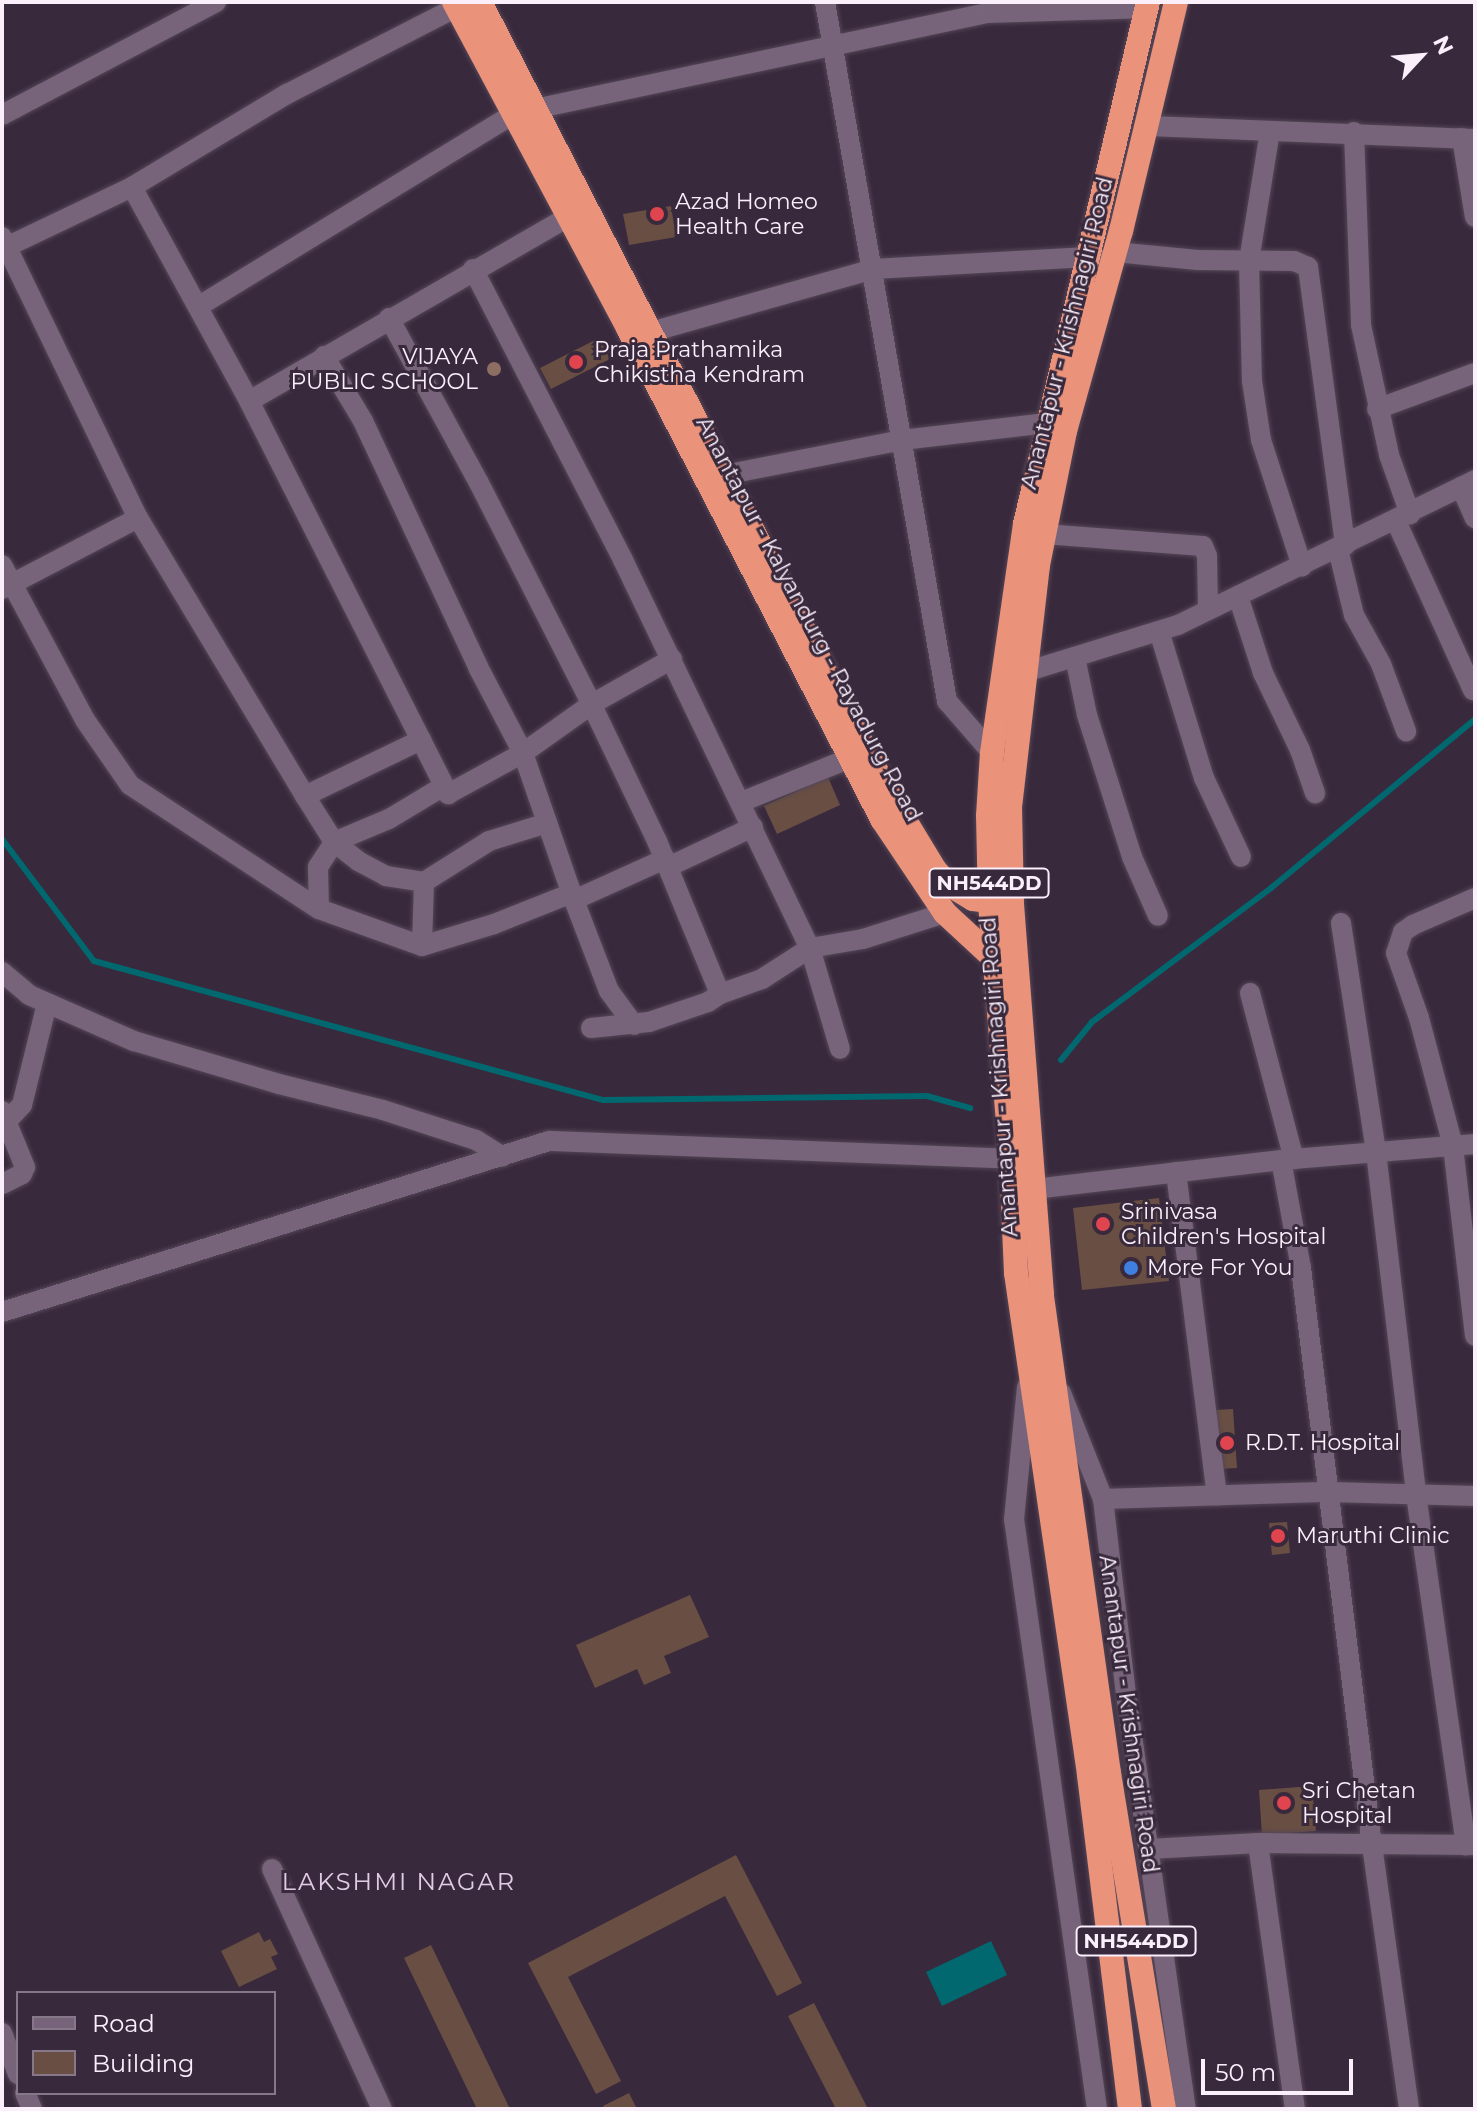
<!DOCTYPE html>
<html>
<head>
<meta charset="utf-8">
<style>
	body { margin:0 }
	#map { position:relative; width:1477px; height:2111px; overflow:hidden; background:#39293c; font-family:Montserrat,sans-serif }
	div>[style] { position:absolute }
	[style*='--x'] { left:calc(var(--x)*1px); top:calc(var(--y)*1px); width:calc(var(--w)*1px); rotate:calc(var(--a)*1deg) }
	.water>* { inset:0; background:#00686e }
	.stream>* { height:6px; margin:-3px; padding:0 3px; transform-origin:3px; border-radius:3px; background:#00686e }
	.building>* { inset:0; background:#694f43 }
	.roads { filter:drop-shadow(0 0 2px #544657) drop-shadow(0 0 2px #544657) }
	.minor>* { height:20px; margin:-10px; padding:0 10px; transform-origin:10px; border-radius:10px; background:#77647a }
	.highway>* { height:24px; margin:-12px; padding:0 12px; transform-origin:12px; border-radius:12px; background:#ea927a }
	.dots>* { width:22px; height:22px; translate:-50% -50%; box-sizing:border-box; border:4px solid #39293c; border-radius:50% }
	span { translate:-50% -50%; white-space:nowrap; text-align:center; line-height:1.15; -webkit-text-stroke:6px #39293c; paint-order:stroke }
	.shield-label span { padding:2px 6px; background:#39293c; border:2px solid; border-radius:6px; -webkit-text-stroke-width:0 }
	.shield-label { font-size:20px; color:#faeffb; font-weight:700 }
	.poi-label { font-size:22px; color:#faeffb }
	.left { translate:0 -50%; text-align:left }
	.right { translate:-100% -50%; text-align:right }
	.street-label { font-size:22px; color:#faeffb }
	.neighbourhood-label { font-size:24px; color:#e1cce5; letter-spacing:2px }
	.frame { position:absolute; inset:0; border:4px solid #faeffb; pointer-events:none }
	.legend { position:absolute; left:16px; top:1991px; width:260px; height:104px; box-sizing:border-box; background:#39293c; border:2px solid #867888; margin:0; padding:10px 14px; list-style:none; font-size:24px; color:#faeffb }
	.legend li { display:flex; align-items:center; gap:16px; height:40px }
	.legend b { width:40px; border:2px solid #867888 }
	.north { position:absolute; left:1381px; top:16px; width:80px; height:80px; -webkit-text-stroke:6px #39293c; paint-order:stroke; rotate:64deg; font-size:22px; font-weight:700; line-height:32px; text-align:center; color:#faeffb }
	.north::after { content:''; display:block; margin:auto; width:28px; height:36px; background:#faeffb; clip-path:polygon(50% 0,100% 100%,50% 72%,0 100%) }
	.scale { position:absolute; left:1201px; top:2059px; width:152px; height:36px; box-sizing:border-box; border:4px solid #faeffb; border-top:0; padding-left:10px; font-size:24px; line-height:28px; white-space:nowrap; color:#faeffb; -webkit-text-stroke:6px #39293c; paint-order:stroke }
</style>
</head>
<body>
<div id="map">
	<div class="water">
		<i style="clip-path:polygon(991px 1941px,1007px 1975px,942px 2006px,926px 1972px)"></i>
	</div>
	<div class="stream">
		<i style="--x:2;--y:839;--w:153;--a:53"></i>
		<i style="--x:94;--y:961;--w:528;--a:15.27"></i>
		<i style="--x:603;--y:1100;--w:324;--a:-0.7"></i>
		<i style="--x:927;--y:1096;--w:45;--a:15.6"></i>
		<i style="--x:1061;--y:1060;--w:49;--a:-50.8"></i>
		<i style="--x:1092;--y:1022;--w:224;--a:-36.8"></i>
		<i style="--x:1271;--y:888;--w:265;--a:-39.6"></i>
	</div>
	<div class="building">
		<i style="clip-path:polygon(671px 206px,676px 237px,629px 245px,623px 214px)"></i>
		<i style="clip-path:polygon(599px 338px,610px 359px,551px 389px,540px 368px)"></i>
		<i style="clip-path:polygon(828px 777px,840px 805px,777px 834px,764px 806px)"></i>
		<i style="clip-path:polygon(1159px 1198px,1169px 1281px,1082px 1290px,1073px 1208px)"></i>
		<i style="clip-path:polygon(1233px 1409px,1237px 1468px,1218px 1469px,1215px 1410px)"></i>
		<i style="clip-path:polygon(1287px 1522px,1290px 1553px,1272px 1555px,1269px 1523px)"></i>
		<i style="clip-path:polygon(690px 1595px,709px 1637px,664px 1656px,671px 1673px,644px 1685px,637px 1669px,595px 1688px,576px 1645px)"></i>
		<i style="clip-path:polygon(1312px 1786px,1316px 1831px,1262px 1835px,1259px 1790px)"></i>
		<i style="clip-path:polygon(736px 1855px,802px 1983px,777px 1996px,725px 1896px,568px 1977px,621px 2081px,596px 2094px,528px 1963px)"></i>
		<i style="clip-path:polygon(259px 1932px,264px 1942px,270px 1939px,278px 1954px,271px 1957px,277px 1969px,239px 1987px,221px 1951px)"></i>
		<i style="clip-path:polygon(431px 1945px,510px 2109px,477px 2109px,404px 1958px)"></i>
		<i style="clip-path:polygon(814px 2003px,868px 2109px,836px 2109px,788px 2016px)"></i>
		<i style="clip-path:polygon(629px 2093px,637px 2109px,605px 2109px,603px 2106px)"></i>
	</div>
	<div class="roads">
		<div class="minor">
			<i style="--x:825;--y:2;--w:710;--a:80.1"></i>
			<i style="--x:947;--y:701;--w:69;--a:49.1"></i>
			<i style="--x:535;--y:109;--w:463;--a:-12"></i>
			<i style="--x:988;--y:13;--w:159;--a:-1.8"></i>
			<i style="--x:2;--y:115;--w:242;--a:-27.8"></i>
			<i style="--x:1147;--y:126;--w:328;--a:2.3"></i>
			<i style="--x:1270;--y:131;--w:132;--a:99.2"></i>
			<i style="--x:1249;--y:261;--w:120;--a:88.6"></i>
			<i style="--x:1252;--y:381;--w:60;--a:81.3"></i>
			<i style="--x:1261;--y:440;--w:133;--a:72"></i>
			<i style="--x:1354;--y:132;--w:193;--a:87.9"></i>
			<i style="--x:1361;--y:325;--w:133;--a:77.8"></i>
			<i style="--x:1389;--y:455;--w:63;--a:70.4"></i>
			<i style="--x:1462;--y:138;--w:80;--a:80.7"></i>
			<i style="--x:132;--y:187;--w:244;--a:61.3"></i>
			<i style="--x:568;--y:217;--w:368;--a:150"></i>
			<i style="--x:249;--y:401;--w:441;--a:63.1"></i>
			<i style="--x:448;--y:794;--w:85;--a:-28.7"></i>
			<i style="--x:523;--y:753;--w:85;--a:-35.4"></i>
			<i style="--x:592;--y:704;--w:92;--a:-29.4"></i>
			<i style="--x:2;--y:237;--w:312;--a:64.2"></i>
			<i style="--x:138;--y:518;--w:153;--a:152.4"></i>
			<i style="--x:2;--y:249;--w:144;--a:-25.5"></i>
			<i style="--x:132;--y:187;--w:181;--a:-31"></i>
			<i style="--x:287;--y:94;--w:191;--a:-27.1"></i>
			<i style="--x:1115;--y:252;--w:83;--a:5.5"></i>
			<i style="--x:1198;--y:260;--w:96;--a:0.6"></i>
			<i style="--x:1294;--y:261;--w:15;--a:23"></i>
			<i style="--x:1308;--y:267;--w:281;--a:82.4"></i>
			<i style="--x:473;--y:269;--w:327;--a:62.7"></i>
			<i style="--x:623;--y:560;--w:431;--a:64.3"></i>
			<i style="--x:810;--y:948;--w:54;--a:-9.6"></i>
			<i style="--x:863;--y:939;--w:86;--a:-17.6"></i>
			<i style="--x:199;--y:306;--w:368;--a:-31.4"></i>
			<i style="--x:389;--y:318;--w:188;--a:61.4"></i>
			<i style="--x:479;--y:483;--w:240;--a:63"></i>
			<i style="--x:588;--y:697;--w:160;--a:64.4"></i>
			<i style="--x:657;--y:841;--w:165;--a:67.6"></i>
			<i style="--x:720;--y:994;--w:45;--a:-19.7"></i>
			<i style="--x:762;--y:979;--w:57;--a:-32.9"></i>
			<i style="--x:810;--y:948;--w:105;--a:73.5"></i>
			<i style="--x:651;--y:332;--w:231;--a:-15.8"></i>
			<i style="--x:873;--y:269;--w:215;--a:-3.2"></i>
			<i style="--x:1088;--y:257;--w:13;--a:13"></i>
			<i style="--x:324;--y:356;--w:76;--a:59"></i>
			<i style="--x:363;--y:421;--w:272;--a:64.9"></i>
			<i style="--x:478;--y:667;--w:97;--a:62.4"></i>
			<i style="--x:523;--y:753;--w:156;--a:70.9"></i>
			<i style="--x:574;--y:900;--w:100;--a:-24.3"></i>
			<i style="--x:1377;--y:409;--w:104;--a:-20.2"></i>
			<i style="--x:724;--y:475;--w:181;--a:-11.1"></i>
			<i style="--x:902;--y:440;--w:146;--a:-6.7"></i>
			<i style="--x:1461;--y:487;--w:34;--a:66"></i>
			<i style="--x:138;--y:518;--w:324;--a:59"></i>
			<i style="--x:305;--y:796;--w:129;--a:-25.8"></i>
			<i style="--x:1396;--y:521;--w:186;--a:65.5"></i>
			<i style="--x:1044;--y:534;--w:159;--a:4.3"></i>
			<i style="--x:1203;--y:546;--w:11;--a:68"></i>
			<i style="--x:1207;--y:556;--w:54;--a:88.9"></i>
			<i style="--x:1338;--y:549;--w:68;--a:76.4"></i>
			<i style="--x:1354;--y:615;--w:56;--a:61.1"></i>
			<i style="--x:1381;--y:664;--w:72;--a:69.5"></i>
			<i style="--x:2;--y:565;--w:176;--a:61.8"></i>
			<i style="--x:85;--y:720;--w:79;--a:55.3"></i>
			<i style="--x:130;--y:785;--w:226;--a:33.3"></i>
			<i style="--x:319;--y:909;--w:109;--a:19.8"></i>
			<i style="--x:422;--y:946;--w:64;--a:-88.2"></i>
			<i style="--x:424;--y:882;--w:77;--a:-32.2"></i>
			<i style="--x:489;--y:841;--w:61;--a:-17.2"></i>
			<i style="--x:1238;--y:596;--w:81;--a:72"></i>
			<i style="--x:1263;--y:673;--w:85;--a:64.3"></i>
			<i style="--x:1300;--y:750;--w:46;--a:70.8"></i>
			<i style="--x:1159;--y:631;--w:154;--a:73"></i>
			<i style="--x:1204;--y:778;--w:87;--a:64.9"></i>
			<i style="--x:1075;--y:657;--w:59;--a:78.3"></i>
			<i style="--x:1087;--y:715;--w:149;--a:72.4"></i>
			<i style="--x:1132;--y:857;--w:64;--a:66.2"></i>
			<i style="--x:1025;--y:672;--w:160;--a:-17.1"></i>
			<i style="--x:1178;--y:625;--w:331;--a:-26"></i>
			<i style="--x:305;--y:796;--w:54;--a:57.8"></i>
			<i style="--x:334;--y:842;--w:31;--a:38"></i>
			<i style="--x:358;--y:861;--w:32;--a:28"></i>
			<i style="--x:386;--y:876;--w:38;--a:9"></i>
			<i style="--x:741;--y:802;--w:115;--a:-21.9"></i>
			<i style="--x:668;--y:867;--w:94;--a:-25.2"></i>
			<i style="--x:1475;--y:898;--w:68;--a:156.5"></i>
			<i style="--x:1413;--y:925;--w:12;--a:145"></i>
			<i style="--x:1403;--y:932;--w:22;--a:108"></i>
			<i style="--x:1396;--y:953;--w:69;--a:70.5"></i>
			<i style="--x:1419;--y:1018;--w:132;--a:75.1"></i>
			<i style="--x:1453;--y:1146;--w:191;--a:83.4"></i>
			<i style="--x:574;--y:900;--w:97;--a:69"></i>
			<i style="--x:609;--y:991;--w:42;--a:53.7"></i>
			<i style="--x:319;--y:909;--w:42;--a:-91.4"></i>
			<i style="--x:318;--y:867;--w:30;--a:-57"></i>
			<i style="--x:334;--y:842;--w:60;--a:-22.7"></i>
			<i style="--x:389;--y:819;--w:64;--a:-31"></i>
			<i style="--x:1341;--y:923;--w:232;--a:81.3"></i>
			<i style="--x:1376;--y:1152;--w:344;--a:83.3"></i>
			<i style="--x:1416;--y:1494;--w:355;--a:81.9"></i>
			<i style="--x:422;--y:946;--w:75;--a:-17"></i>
			<i style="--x:494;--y:924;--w:84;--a:-21.7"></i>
			<i style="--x:2;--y:972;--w:35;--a:40"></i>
			<i style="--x:29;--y:995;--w:115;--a:23.7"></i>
			<i style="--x:134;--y:1041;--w:151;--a:16.5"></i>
			<i style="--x:279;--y:1084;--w:107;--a:14"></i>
			<i style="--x:383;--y:1110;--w:98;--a:17.9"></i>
			<i style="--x:476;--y:1140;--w:31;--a:32"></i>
			<i style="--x:1250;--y:993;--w:172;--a:75.2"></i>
			<i style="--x:591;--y:1028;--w:58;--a:-5.9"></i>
			<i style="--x:649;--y:1022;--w:62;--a:-18.7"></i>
			<i style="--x:708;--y:1002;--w:14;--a:-34"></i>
			<i style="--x:2;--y:1111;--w:61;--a:67.7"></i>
			<i style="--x:25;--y:1167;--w:8;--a:113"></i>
			<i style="--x:22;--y:1174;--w:22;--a:153"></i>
			<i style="--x:7;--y:1121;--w:22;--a:-47"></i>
			<i style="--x:22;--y:1105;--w:105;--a:-76.2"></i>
			<i style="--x:1281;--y:1160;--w:110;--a:79.5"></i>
			<i style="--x:1301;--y:1268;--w:581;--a:82.99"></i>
			<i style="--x:1372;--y:1845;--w:267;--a:82"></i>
			<i style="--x:1176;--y:1172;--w:326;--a:82.8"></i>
			<i style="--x:1034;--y:1189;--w:249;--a:-6.7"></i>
			<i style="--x:1281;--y:1160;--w:195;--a:-4.7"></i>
			<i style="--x:2;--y:1312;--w:573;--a:-17.36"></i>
			<i style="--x:549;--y:1141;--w:462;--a:2.2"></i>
			<i style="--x:1027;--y:1387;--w:133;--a:95.6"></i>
			<i style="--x:1014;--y:1519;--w:596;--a:81.99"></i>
			<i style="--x:1061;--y:1393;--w:114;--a:68.4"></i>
			<i style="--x:1103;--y:1499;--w:196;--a:83.3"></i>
			<i style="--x:1126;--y:1694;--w:419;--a:81.8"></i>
			<i style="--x:1103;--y:1499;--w:227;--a:-1.8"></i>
			<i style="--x:1330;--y:1492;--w:145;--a:1.6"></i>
			<i style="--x:1258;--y:1843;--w:269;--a:82.1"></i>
			<i style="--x:1149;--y:1849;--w:109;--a:-3.2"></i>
			<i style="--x:1258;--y:1843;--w:217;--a:0.5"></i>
			<i style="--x:272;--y:1869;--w:264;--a:65.4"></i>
			<i style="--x:2;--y:2033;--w:44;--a:68.7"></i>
			<i style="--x:25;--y:2093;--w:17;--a:66"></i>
		</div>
		<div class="highway">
			<i style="--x:454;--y:2;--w:370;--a:61.9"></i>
			<i style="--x:628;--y:328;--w:553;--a:62.65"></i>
			<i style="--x:882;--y:819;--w:113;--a:56.2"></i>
			<i style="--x:945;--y:913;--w:74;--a:42.8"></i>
			<i style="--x:480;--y:2;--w:886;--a:62.71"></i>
			<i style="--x:886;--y:789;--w:95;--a:58.8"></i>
			<i style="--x:935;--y:870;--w:19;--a:47"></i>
			<i style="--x:948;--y:884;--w:29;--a:31"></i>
			<i style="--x:973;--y:899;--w:32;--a:7"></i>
			<i style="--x:1130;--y:2109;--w:337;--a:-97"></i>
			<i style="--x:1089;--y:1774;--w:506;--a:-98.29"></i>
			<i style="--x:1016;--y:1273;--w:114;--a:-92.5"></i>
			<i style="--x:1011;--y:1159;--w:257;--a:-94.7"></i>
			<i style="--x:990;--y:903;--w:87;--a:-91.3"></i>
			<i style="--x:988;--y:816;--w:63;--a:-86.4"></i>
			<i style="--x:992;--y:753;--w:231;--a:-81.8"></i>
			<i style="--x:1025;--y:524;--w:536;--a:-76.74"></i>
			<i style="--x:1164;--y:2109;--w:340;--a:-99.3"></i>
			<i style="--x:1109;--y:1773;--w:484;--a:-98"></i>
			<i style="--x:1042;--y:1294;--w:392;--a:-94.4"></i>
			<i style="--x:1012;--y:903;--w:96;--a:-91.2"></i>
			<i style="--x:1010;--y:807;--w:244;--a:-83.4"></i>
			<i style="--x:1038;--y:565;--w:137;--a:-78.6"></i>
			<i style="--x:1065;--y:431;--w:208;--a:-74.4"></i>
			<i style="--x:1121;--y:231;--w:236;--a:-76.5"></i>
		</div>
	</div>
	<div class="dots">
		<i style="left:657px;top:214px;background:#e0444e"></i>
		<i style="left:576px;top:362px;background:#e0444e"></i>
		<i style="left:494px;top:369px;background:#8d6e63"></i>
		<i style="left:1103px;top:1224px;background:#e0444e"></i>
		<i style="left:1131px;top:1268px;background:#3f7fe0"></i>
		<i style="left:1227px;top:1443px;background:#e0444e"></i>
		<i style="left:1278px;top:1536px;background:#e0444e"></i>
		<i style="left:1284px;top:1803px;background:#e0444e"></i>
	</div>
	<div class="shield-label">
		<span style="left:989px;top:883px">NH544DD</span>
		<span style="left:1136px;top:1941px">NH544DD</span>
	</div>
	<div class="poi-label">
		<span class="left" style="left:675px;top:214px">Azad Homeo<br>Health Care</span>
		<span class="left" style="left:594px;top:362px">Praja Prathamika<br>Chikistha Kendram</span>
		<span class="right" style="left:478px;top:369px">VIJAYA<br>PUBLIC SCHOOL</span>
		<span class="left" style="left:1121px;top:1224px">Srinivasa<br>Children's Hospital</span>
		<span class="left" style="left:1147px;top:1268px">More For You</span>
		<span class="left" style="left:1245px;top:1443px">R.D.T. Hospital</span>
		<span class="left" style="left:1296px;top:1536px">Maruthi Clinic</span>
		<span class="left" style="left:1302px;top:1803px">Sri Chetan<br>Hospital</span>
	</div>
	<div class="street-label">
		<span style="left:1067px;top:333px;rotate:-76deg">Anantapur - Krishnagiri Road</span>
		<span style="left:809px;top:619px;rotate:62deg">Anantapur - Kalyandurg - Rayadurg Road</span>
		<span style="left:999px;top:1077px;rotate:-94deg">Anantapur - Krishnagiri Road</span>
		<span style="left:1129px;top:1714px;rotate:82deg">Anantapur - Krishnagiri Road</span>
	</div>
	<div class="neighbourhood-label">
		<span style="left:399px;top:1882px">LAKSHMI NAGAR</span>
	</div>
	<div class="frame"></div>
	<ul class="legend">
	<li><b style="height:10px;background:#77647a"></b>Road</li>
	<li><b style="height:22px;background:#694f43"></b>Building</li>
	</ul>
	<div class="north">N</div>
	<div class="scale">50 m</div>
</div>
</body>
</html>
